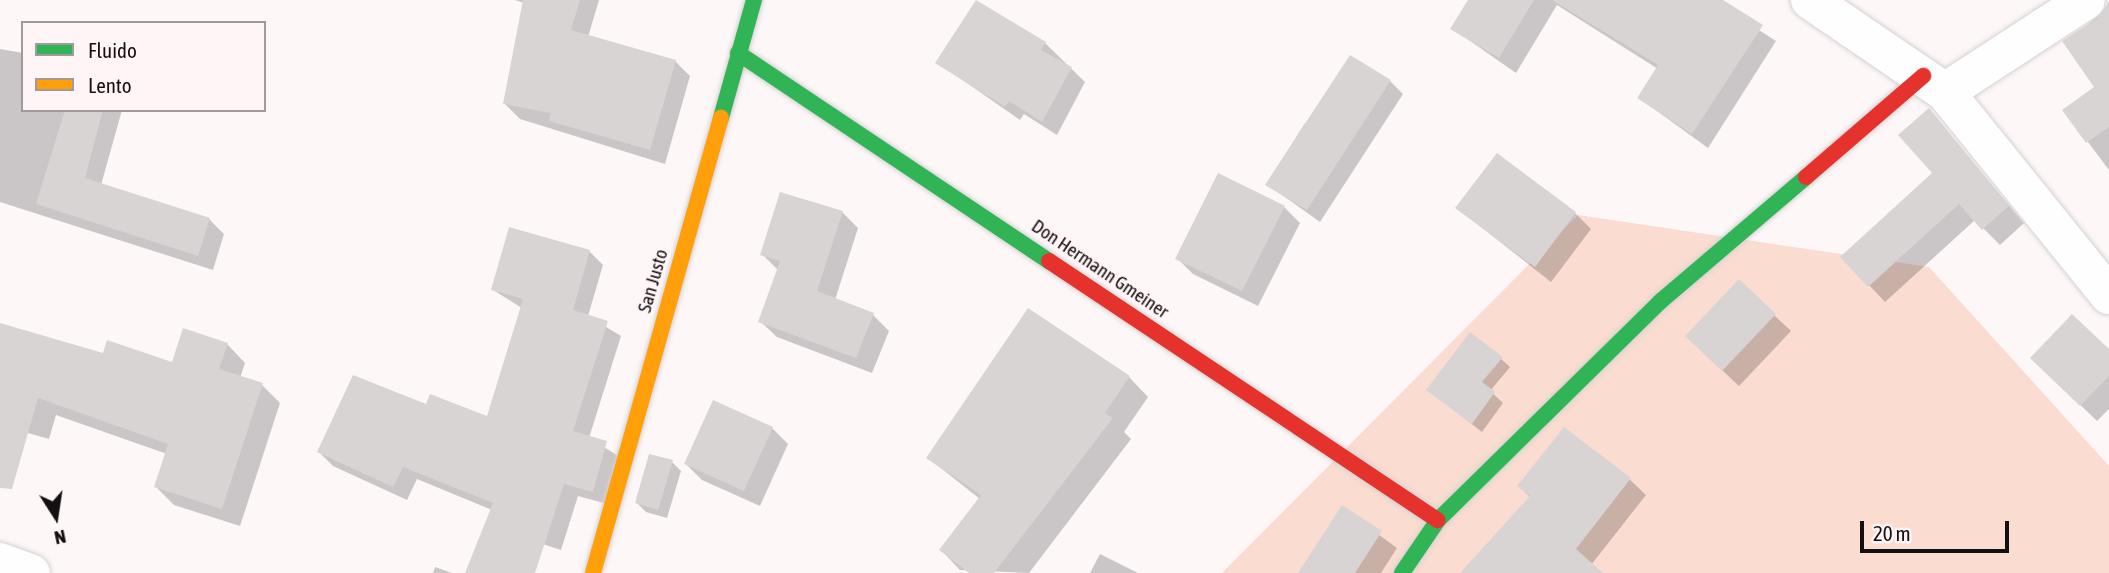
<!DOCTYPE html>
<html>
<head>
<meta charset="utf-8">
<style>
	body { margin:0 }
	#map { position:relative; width:2109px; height:573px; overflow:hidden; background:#fdf7f8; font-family:"Asap Condensed",sans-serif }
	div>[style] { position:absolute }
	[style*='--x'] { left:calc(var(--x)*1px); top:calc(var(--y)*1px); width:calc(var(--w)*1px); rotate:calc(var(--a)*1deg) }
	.green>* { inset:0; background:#fadcd0 }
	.shadow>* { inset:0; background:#0003 }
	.building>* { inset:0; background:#d9d4d4 }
	.roads { filter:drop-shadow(0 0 2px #d6d1d2) drop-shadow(0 0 2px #d6d1d2) }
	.street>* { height:38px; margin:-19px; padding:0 19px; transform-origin:19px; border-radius:19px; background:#fffefe }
	.fast>* { height:16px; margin:-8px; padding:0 8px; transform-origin:8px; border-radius:8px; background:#30b455 }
	.slow>* { height:16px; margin:-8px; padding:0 8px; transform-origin:8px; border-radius:8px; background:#ff9f0a }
	.jam>* { height:16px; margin:-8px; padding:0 8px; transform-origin:8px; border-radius:8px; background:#e5322d }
	span { translate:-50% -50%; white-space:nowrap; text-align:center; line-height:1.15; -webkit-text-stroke:7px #fff5f7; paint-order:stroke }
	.street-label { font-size:19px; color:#140f10 }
	.legend { position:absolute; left:21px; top:21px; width:245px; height:91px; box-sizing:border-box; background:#fff5f7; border:2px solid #a1999b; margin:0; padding:9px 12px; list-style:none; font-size:21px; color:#140f10 }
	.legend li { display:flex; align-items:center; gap:14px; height:35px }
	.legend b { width:35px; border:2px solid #a1999b }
	.north { position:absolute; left:21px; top:482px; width:70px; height:70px; -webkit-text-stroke:5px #fff5f7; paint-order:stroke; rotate:168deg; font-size:19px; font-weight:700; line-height:28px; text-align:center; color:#140f10 }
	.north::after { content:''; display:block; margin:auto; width:24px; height:32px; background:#140f10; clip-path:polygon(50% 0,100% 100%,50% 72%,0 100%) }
	.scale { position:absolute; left:1860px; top:521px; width:149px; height:32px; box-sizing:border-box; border:4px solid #140f10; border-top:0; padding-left:9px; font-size:21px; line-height:24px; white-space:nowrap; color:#140f10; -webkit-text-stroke:5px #fff5f7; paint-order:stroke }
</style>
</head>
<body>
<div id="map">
	<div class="green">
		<i style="clip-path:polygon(1578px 215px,1929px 267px,2109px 466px,2109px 573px,1222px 573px)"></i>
	</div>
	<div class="shadow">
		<i style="clip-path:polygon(515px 0,599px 0,588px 37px,675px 61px,690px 76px,665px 164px,520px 119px,505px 104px,524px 3px)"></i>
		<i style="clip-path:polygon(1470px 0,1712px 0,1776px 41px,1708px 148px,1639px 98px,1658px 69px,1557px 5px,1516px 73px,1453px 29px)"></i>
		<i style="clip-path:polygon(977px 1px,1045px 43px,1085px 82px,1057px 135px,1024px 114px,1020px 120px,938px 63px)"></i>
		<i style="clip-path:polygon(2106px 10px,2109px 14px,2109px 170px,2064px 110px,2097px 87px,2065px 42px)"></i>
		<i style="clip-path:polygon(0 49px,23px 53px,23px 110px,122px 110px,101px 185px,209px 219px,224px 234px,213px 270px,0 202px)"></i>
		<i style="clip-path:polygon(1390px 81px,1403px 94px,1320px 222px,1267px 184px,1305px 123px,1311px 127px)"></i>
		<i style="clip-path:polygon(1929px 110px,2024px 223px,2000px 245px,1975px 220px,1885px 302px,1843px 257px,1934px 173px)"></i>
		<i style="clip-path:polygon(1284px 207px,1300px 223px,1258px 306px,1193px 274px,1177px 258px)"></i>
		<i style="clip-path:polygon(1457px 208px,1575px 213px,1591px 229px,1551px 282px)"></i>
		<i style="clip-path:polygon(842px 212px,858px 228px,835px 300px,873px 315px,889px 331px,872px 373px,777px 337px,760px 321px,778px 270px,762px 254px)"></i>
		<i style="clip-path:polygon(589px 251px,603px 265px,588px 316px,621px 336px,589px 438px,620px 457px,607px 504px,578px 496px,561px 550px,503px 531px,492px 510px,417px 479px,407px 500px,333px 466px,319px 452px,427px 406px,488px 419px,522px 308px,493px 290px)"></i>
		<i style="clip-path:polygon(1739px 282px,1791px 331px,1739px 386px,1703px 352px)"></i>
		<i style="clip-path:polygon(0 325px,104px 355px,173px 364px,227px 344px,245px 363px,240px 378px,262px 385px,280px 403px,240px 526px,174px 505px,156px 487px,167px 454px,56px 415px,49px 439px,0 425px)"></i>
		<i style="clip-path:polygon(2109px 351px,2109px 409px,2097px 421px,2048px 374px)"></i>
		<i style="clip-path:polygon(1501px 359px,1510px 367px,1490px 391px,1503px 403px,1482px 432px,1428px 390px)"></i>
		<i style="clip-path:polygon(1129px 377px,1148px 397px,1124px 432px,1131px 439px,1029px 573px,960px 570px,941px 550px,980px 499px,928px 458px)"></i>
		<i style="clip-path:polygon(772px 428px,788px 444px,760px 506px,702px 480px,686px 464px)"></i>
		<i style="clip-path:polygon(672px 462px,681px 471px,667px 518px,646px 512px,637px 503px)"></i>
		<i style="clip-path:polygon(1630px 480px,1646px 495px,1591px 565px,1599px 573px,1466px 573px,1531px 498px,1519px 486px)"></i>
		<i style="clip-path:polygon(1342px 508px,1397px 548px,1381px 573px,1309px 573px)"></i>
		<i style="clip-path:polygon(1100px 554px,1138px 573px,1090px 573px)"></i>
		<i style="clip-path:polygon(435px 567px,452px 573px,433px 573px)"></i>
	</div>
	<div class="building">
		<i style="clip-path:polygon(523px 0,580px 0,571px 30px,676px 60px,650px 150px,549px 121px,551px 113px,503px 104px)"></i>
		<i style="clip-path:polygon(976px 0,1046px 42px,1041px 50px,1072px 67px,1042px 122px,1009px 101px,1005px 107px,935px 63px)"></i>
		<i style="clip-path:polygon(1468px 0,1534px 0,1499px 58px,1450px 29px)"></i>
		<i style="clip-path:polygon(1552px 0,1723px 0,1763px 25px,1692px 134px,1637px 98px,1658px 65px)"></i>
		<i style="clip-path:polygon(2109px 1px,2109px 127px,2086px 143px,2062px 110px,2094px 87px,2062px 41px,2098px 18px)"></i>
		<i style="clip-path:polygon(1350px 55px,1391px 80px,1307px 210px,1265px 185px)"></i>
		<i style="clip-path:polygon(1929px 108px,2009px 206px,1982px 230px,1959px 204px,1868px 287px,1840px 257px,1932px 173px,1898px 135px)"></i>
		<i style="clip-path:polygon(65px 110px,103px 110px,85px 178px,210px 218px,198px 256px,36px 204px)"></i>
		<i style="clip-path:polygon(1497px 153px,1576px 212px,1535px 267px,1455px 208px)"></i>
		<i style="clip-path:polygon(1218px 173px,1285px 206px,1242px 291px,1175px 259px)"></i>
		<i style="clip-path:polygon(780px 192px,843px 211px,817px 291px,874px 313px,856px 358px,758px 322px,780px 261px,760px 255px)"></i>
		<i style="clip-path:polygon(509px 227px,590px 250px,573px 310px,608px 321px,573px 431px,607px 441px,593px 492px,564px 484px,535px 573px,465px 573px,493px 503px,403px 467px,393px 487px,317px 452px,353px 375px,426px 404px,430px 394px,487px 416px,523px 299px,491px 290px)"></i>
		<i style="clip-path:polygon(1739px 279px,1776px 314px,1722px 371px,1685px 336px)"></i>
		<i style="clip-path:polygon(1028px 308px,1130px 376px,1105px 413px,1113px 418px,994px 573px,969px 573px,939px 550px,981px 495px,926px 458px)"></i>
		<i style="clip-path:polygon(2072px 314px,2109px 349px,2109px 376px,2080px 406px,2030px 358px)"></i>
		<i style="clip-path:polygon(0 323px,103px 353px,107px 340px,172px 362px,183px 328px,228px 343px,219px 369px,263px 383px,222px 509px,154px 487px,168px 444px,38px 398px,12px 489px,0 488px)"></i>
		<i style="clip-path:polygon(1470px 332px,1503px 357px,1482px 382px,1495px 392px,1472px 424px,1426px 390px)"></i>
		<i style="clip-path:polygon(713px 400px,773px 427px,744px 491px,684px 464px)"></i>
		<i style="clip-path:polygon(1564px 427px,1631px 478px,1576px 549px,1603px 573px,1460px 573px,1530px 496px,1517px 486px)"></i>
		<i style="clip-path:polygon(649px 454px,673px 460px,658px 510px,635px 503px)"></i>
		<i style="clip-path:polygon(1342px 505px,1382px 531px,1355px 573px,1298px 573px)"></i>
	</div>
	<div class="roads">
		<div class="street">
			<i style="--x:1810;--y:0;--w:163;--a:34.3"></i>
			<i style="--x:1945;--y:92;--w:261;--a:51.1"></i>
			<i style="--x:1945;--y:92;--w:168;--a:-33.1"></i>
			<i style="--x:0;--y:562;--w:33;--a:20"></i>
		</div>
		<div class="fast">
			<i style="--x:738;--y:53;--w:374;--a:33.8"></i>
			<i style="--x:721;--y:118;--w:123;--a:-74.4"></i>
			<i style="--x:1402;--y:573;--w:64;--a:-55.8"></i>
			<i style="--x:1438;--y:520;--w:313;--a:-44.5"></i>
			<i style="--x:1661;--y:301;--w:191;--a:-40.5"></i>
		</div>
		<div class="slow">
			<i style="--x:593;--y:573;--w:473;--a:-74.3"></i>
		</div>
		<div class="jam">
			<i style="--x:1806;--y:177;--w:155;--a:-40.8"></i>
			<i style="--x:1049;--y:261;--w:467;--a:33.7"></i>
		</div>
	</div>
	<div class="street-label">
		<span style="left:1100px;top:269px;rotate:34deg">Don Hermann Gmeiner</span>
		<span style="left:653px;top:281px;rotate:-74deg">San Justo</span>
	</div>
	<ul class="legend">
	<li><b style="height:9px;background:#30b455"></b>Fluido</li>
	<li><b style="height:9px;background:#ff9f0a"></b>Lento</li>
	</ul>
	<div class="north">N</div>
	<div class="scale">20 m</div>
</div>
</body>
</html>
